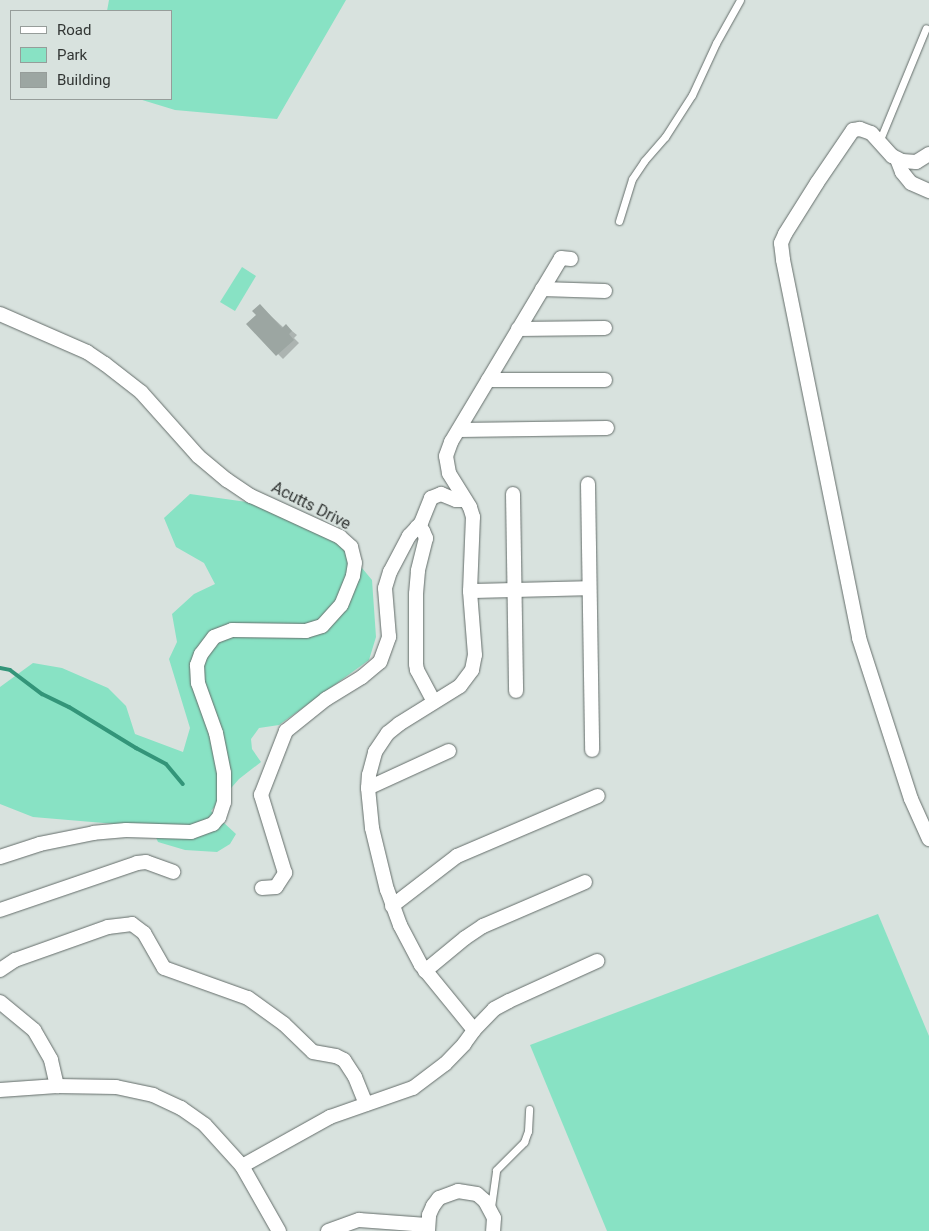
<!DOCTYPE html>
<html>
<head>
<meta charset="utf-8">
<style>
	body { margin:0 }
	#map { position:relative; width:929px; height:1231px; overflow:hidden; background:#d8e2de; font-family:Roboto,sans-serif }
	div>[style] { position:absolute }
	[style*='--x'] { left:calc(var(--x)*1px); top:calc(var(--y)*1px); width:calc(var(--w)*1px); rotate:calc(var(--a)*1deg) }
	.green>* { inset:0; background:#88e2c4 }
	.shadow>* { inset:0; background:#0003 }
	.stream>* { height:4px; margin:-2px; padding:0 2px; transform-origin:2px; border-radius:2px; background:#339579 }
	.building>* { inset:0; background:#9ca6a2 }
	.roads { filter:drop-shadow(0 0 1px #646d6a) drop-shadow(0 0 1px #646d6a) }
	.service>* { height:7px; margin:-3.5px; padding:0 3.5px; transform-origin:3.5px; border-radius:3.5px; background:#fff }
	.minor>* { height:14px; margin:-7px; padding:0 7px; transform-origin:7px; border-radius:7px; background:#fff }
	span { translate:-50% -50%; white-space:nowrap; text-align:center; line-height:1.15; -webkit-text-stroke:4px #d8e2de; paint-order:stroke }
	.street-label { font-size:16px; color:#323634 }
	.legend { position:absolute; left:10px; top:10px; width:162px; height:90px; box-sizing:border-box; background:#d8e2de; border:1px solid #969d9a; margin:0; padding:6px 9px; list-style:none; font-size:15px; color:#323634 }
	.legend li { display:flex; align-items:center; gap:10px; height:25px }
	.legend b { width:25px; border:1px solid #969d9a }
</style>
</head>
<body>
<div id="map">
	<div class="green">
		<i style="clip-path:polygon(109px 0,346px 0,277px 119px,175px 110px,139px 99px,171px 99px,171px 11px,107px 11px)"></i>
		<i style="clip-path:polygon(242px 267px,256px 276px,235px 311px,220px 302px)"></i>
		<i style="clip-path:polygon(190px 494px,254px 503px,342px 544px,372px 580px,376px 637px,369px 660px,279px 725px,259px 728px,251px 739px,252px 749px,261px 762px,239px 779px,211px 811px,236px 834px,230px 844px,217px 852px,185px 850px,158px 842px,151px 827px,33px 817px,0 804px,0 687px,33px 663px,62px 668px,108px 688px,126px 706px,135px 734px,183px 752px,190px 728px,169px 659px,177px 642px,172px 614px,194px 594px,215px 584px,204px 563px,176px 547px,164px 518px)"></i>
		<i style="clip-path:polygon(878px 914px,929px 1036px,929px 1231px,607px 1231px,530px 1045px)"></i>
	</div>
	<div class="shadow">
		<i style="clip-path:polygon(260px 306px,284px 328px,286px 326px,297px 335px,294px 338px,299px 343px,283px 359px,248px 324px,257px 315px)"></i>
	</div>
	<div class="stream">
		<i style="--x:0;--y:668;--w:10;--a:11"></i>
		<i style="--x:10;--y:670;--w:40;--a:37"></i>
		<i style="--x:42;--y:694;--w:30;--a:26"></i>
		<i style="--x:69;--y:707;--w:79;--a:31.5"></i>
		<i style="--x:136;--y:748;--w:34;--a:28"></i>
		<i style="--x:166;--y:764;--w:26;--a:50"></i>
	</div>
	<div class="building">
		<i style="clip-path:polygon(260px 304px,282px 328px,286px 324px,292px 331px,289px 334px,294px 340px,276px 356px,246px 324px,256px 315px,252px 311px)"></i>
	</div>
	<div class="roads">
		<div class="service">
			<i style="--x:879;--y:142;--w:123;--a:-67.6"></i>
			<i style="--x:619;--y:221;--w:44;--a:-72.8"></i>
			<i style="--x:632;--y:179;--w:22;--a:-56"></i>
			<i style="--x:644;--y:161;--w:32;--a:-49"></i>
			<i style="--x:665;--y:137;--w:50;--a:-57.3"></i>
			<i style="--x:692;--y:95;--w:57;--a:-65.2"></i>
			<i style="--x:716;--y:43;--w:49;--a:-60.8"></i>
			<i style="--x:491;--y:1207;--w:37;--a:-82"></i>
			<i style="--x:496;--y:1170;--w:40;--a:-45"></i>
			<i style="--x:524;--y:1142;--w:12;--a:-70"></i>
			<i style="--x:528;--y:1131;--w:22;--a:-87"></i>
		</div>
		<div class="minor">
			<i style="--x:929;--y:154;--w:15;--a:148"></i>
			<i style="--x:916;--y:162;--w:14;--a:-176"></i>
			<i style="--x:902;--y:161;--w:11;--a:-153"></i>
			<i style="--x:892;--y:156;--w:31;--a:-132"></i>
			<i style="--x:871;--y:133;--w:12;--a:-160"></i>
			<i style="--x:860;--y:129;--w:7;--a:172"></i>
			<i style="--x:853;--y:130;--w:64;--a:124.2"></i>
			<i style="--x:817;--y:183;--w:60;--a:122.1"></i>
			<i style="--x:785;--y:234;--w:10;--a:114"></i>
			<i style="--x:781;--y:243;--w:17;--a:83"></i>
			<i style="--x:783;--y:260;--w:386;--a:78.6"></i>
			<i style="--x:859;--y:638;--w:169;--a:72.1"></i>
			<i style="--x:911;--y:799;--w:44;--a:65.8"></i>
			<i style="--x:897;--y:159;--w:14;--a:69"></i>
			<i style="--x:902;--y:172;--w:14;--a:51"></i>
			<i style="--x:911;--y:183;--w:20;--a:24"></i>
			<i style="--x:542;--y:289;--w:63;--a:1.8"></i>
			<i style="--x:0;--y:314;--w:95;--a:23.6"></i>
			<i style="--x:87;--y:352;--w:22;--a:34"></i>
			<i style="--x:105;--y:364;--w:46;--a:37.9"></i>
			<i style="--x:141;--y:392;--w:86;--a:48.3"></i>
			<i style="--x:198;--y:456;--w:38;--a:40"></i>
			<i style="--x:227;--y:480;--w:29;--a:34"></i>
			<i style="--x:251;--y:496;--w:98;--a:24.7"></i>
			<i style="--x:340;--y:537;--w:15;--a:42"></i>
			<i style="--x:351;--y:547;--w:16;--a:76"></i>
			<i style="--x:355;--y:563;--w:13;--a:99"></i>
			<i style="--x:353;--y:576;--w:31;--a:112"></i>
			<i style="--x:341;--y:605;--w:28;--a:132"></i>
			<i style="--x:322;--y:626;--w:17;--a:163"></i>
			<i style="--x:306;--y:631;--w:74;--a:-179.2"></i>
			<i style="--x:232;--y:630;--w:19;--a:159"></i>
			<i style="--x:214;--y:637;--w:21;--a:127"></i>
			<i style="--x:201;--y:654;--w:12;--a:110"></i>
			<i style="--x:197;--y:665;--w:18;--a:87"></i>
			<i style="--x:198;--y:683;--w:53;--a:70.2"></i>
			<i style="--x:216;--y:733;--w:41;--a:78.7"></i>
			<i style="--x:224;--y:773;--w:29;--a:90"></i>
			<i style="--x:224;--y:802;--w:16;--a:108"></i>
			<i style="--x:219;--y:817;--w:9;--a:131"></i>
			<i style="--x:213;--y:824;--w:23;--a:160"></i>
			<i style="--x:191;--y:832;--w:65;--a:-178.2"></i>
			<i style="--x:126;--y:830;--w:32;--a:175"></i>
			<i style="--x:94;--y:833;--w:55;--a:168.5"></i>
			<i style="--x:40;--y:844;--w:42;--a:162"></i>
			<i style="--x:518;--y:329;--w:87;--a:-0.7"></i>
			<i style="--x:488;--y:380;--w:117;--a:0"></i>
			<i style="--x:459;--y:430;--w:148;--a:-0.8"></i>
			<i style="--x:588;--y:484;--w:266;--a:89.1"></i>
			<i style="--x:513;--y:494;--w:197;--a:89.1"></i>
			<i style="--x:417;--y:527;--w:7;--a:34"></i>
			<i style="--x:423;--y:531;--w:8;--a:67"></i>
			<i style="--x:426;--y:538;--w:34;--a:104"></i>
			<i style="--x:418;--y:571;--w:23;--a:95"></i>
			<i style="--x:416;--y:594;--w:70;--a:90"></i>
			<i style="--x:416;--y:664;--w:6;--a:81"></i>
			<i style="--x:417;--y:670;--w:36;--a:62"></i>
			<i style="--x:470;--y:591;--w:119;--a:-1.4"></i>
			<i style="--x:368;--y:788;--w:89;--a:-24.6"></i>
			<i style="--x:262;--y:888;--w:14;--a:-4"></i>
			<i style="--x:276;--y:887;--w:17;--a:-57"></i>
			<i style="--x:285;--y:873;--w:82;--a:-107.1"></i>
			<i style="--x:261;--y:795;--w:69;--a:-68.7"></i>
			<i style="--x:286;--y:731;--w:51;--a:-38.7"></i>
			<i style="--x:326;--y:699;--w:42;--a:-31.4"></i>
			<i style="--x:362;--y:677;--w:23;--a:-40"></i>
			<i style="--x:380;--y:662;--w:27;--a:-70"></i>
			<i style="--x:389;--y:637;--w:49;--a:-94.7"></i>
			<i style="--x:385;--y:588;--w:17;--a:-73"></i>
			<i style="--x:390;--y:572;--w:41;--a:-62.2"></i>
			<i style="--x:409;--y:536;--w:18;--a:-47"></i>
			<i style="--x:421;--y:523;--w:27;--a:-68"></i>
			<i style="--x:431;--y:498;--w:11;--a:-22"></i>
			<i style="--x:441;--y:494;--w:16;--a:22"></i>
			<i style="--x:456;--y:500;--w:8;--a:0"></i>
			<i style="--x:392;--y:906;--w:82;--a:-37.6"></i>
			<i style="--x:457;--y:856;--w:153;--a:-23.1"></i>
			<i style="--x:0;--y:910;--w:145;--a:-18.9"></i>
			<i style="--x:137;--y:863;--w:9;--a:-6"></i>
			<i style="--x:146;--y:862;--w:29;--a:20"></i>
			<i style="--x:0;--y:970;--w:18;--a:-34"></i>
			<i style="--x:15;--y:960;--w:99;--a:-19.5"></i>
			<i style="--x:108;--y:927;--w:24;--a:-7"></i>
			<i style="--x:132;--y:924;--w:15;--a:37"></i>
			<i style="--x:144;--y:933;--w:40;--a:60.3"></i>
			<i style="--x:164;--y:968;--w:89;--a:19.7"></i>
			<i style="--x:248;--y:998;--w:44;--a:35.8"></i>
			<i style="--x:284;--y:1024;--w:40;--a:44"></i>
			<i style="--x:313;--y:1052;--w:23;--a:10"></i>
			<i style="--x:336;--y:1056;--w:9;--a:27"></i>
			<i style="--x:344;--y:1060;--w:20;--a:57"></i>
			<i style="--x:355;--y:1077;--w:29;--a:68"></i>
			<i style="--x:425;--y:971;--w:52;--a:-39.5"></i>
			<i style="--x:465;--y:938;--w:22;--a:-34"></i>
			<i style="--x:483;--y:926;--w:111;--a:-23.3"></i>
			<i style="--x:0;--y:1002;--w:44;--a:39.5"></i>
			<i style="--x:34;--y:1030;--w:34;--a:60"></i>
			<i style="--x:51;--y:1060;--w:27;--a:77"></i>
			<i style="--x:474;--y:1030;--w:29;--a:-46"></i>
			<i style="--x:494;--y:1009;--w:17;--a:-28"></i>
			<i style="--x:509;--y:1001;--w:97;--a:-24.4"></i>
			<i style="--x:0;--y:1090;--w:57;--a:-4"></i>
			<i style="--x:57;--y:1086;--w:59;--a:1"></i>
			<i style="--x:116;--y:1087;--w:38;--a:12"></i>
			<i style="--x:153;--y:1095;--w:31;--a:25"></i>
			<i style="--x:181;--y:1108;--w:29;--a:35"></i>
			<i style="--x:205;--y:1125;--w:55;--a:47.9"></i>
			<i style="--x:242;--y:1166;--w:75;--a:60.4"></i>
			<i style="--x:242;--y:1166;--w:101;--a:-29.1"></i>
			<i style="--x:330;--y:1117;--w:88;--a:-19.3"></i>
			<i style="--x:413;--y:1088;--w:40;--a:-37"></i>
			<i style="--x:445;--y:1064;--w:28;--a:-46"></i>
			<i style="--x:464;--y:1044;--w:17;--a:-54"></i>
			<i style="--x:474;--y:1030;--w:84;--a:-129.2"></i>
			<i style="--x:421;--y:965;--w:45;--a:-117.7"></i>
			<i style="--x:400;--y:925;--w:37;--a:-110"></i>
			<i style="--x:387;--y:890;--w:64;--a:-103.6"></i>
			<i style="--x:372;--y:828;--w:40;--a:-95.7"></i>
			<i style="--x:368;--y:788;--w:13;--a:-86"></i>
			<i style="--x:369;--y:775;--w:24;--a:-75"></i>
			<i style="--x:375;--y:752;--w:23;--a:-56"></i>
			<i style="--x:388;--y:733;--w:14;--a:-39"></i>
			<i style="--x:399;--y:724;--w:72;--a:-31.9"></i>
			<i style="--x:460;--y:686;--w:20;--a:-53"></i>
			<i style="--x:472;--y:670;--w:15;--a:-79"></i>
			<i style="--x:475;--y:655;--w:64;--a:-94.5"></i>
			<i style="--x:470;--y:591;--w:74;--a:-87.7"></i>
			<i style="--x:473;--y:517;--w:10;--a:-107"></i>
			<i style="--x:470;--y:507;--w:40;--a:-122"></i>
			<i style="--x:449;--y:473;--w:17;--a:-100"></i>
			<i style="--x:446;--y:456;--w:15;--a:-70"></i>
			<i style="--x:451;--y:442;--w:214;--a:-59.1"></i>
			<i style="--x:561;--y:258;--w:10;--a:6"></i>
			<i style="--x:328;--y:1231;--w:33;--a:-20"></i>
			<i style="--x:359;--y:1220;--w:68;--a:4.2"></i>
			<i style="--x:428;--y:1231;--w:16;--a:-86"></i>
			<i style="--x:429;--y:1215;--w:10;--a:-66"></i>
			<i style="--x:433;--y:1206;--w:10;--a:-53"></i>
			<i style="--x:439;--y:1198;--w:20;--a:-20"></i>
			<i style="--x:458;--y:1191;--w:19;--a:9"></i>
			<i style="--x:477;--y:1194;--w:11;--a:41"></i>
			<i style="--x:485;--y:1201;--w:19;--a:62"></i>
			<i style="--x:494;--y:1218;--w:13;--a:94"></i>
		</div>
	</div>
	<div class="street-label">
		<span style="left:311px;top:506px;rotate:27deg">Acutts Drive</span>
	</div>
	<ul class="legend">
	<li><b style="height:6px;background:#fff"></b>Road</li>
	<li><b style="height:14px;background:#88e2c4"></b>Park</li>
	<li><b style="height:14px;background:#9ca6a2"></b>Building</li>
	</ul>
</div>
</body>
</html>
